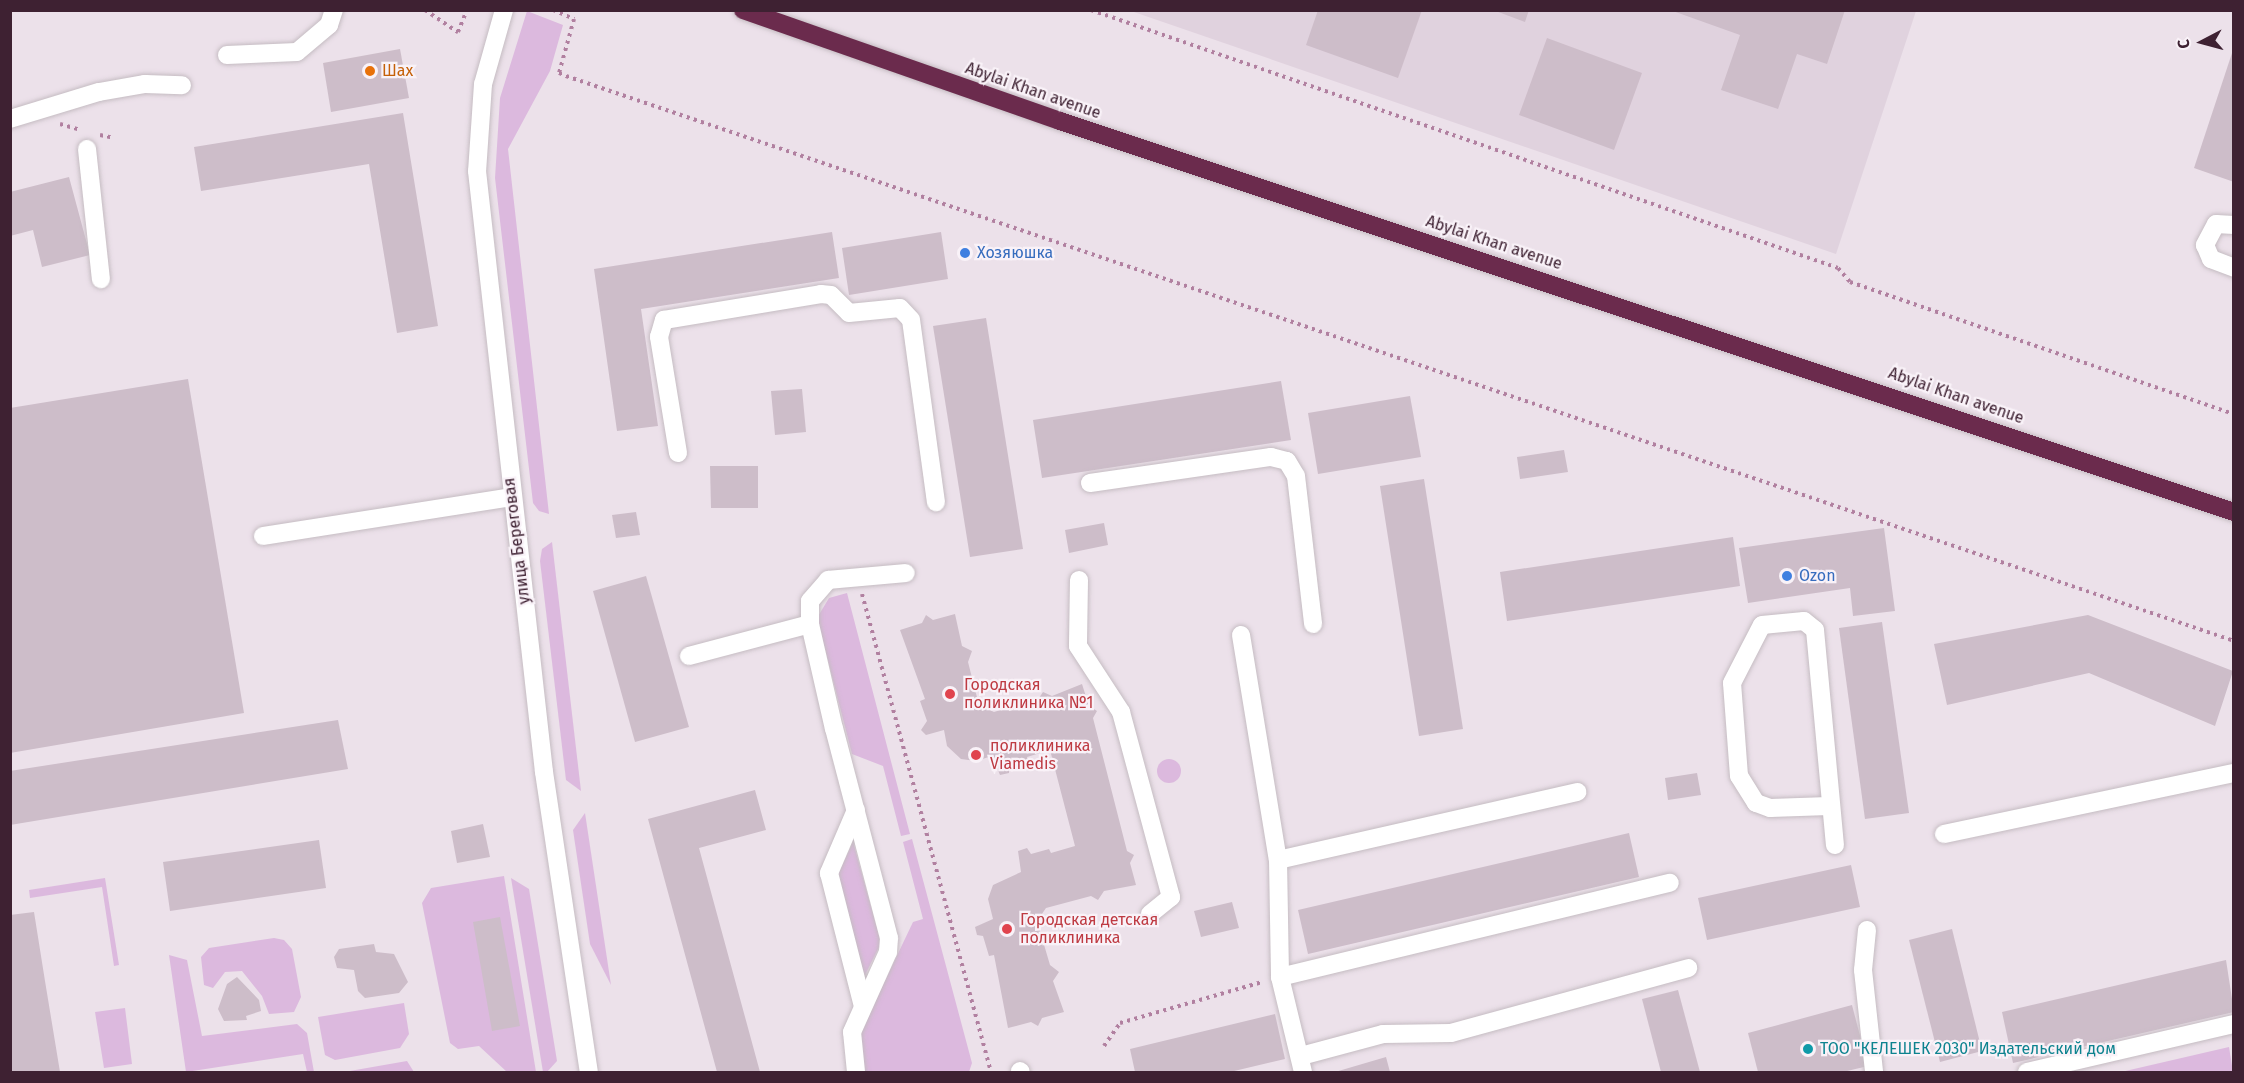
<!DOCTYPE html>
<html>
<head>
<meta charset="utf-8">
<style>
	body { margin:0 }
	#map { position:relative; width:2244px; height:1083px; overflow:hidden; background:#ece1ea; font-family:"Fira Sans",sans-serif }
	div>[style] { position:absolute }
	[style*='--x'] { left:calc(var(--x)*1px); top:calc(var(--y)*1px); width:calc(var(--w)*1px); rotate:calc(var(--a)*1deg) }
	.built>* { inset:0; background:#e0d2de }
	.green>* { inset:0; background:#dcb9de }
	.round { border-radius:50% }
	.building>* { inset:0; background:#cdbdc9 }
	.path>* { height:4px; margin-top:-2px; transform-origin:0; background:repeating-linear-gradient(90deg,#b180a0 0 3px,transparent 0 7.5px) }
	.roads { filter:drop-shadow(0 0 2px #c5bcc2) drop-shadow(0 0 2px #c5bcc2) }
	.minor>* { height:18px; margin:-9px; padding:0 9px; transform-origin:9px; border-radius:9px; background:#fff }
	.highway>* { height:18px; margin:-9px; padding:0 9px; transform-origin:9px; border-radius:9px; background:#6b2b4d }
	.dots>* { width:16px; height:16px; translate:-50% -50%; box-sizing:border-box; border:3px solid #f9f2f8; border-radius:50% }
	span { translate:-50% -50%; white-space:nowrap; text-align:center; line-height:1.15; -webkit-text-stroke:4.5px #f9f2f8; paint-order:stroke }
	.food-label { font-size:16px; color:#c56008 }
	.left { translate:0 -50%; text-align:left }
	.street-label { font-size:16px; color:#3e2132 }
	.shop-label { font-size:16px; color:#366cbe }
	.health-label { font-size:16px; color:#be3a42 }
	.culture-label { font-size:16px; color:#0d838f }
	.frame { position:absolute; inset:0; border:12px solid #3e2132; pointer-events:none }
	.north { position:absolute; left:2172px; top:12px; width:60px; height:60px; -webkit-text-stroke:4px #f9f2f8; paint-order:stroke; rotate:264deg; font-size:16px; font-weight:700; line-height:24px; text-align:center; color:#3e2132 }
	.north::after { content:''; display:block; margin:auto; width:21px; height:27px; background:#3e2132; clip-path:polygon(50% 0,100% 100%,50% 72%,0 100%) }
</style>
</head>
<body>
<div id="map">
	<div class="built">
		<i style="clip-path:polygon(1131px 11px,1916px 11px,1836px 254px)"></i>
	</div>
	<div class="green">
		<i style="clip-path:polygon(527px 11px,563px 25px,550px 71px,508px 149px,549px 514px,539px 511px,533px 503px,495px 178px,500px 98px)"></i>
		<i style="clip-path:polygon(552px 542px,581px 791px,566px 780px,540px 561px,542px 549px)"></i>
		<i style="clip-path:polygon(847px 593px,910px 834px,901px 836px,883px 766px,852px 754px,817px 618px,829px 598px)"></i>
		<i class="round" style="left:1157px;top:759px;width:24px;height:24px"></i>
		<i style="clip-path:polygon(585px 813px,611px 985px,590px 944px,573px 830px)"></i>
		<i style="clip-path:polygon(912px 839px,972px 1063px,969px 1072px,862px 1072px,855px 1044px,913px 922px,923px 919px,903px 842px)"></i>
		<i style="clip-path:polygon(853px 842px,881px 943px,863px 979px,836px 879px)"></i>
		<i style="clip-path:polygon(504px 876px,536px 1072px,507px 1072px,479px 1046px,458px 1049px,450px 1043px,422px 903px,431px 888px)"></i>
		<i style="clip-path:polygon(105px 878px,119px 965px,114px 966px,102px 887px,30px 898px,29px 890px)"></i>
		<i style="clip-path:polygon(511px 878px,529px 889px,557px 1061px,547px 1072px,543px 1072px)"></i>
		<i style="clip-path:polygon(274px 938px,284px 940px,292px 949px,301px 997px,294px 1012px,269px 1014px,262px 996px,242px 971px,225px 972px,213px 988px,204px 985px,201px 957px,209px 948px)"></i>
		<i style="clip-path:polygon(169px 955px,187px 960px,202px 1036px,297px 1024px,307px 1033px,314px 1072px,307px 1072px,303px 1054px,186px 1072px)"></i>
		<i style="clip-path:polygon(404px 1003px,409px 1034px,400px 1048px,335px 1060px,325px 1055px,318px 1017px)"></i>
		<i style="clip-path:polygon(125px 1008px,132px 1064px,104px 1068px,95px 1012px)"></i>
		<i style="clip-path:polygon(2229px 1047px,2233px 1072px,2121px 1072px)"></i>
		<i style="clip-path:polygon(407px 1061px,414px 1072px,344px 1072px)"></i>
	</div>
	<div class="building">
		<i style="clip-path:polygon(1318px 10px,1422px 10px,1398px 78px,1306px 45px)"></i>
		<i style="clip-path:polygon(1493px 10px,1529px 10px,1525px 22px)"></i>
		<i style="clip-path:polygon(1670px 10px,1845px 10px,1827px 64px,1797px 54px,1778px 109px,1721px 90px,1740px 35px)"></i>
		<i style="clip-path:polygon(1547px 38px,1642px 73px,1614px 150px,1519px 115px)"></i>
		<i style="clip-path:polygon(400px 49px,409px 98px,331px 112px,323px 63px)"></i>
		<i style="clip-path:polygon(2233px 50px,2234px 50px,2234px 182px,2194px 168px)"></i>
		<i style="clip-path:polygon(403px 113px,438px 326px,397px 333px,369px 164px,201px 191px,194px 147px)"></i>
		<i style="clip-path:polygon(69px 177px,90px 255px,42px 267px,33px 230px,10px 236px,10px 192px)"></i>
		<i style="clip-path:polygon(832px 232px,839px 278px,641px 309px,658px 426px,617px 431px,594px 269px)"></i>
		<i style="clip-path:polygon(941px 232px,948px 279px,849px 295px,842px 248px)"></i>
		<i style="clip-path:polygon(986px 318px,1023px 549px,970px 557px,933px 326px)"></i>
		<i style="clip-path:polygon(188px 379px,244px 713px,10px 753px,10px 408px)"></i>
		<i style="clip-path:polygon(1281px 381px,1291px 440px,1042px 478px,1033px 420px)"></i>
		<i style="clip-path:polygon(802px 389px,806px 432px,775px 435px,771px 391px)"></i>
		<i style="clip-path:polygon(1410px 396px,1421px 457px,1318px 474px,1308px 413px)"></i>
		<i style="clip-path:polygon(1564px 450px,1568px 472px,1520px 479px,1517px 457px)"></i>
		<i style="clip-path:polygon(710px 466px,758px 466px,758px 508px,711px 508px)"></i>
		<i style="clip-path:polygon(1424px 479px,1463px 729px,1419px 736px,1380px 486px)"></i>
		<i style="clip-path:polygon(636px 512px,640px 535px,616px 538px,612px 515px)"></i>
		<i style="clip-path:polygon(1104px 523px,1108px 545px,1069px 553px,1065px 530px)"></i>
		<i style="clip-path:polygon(1884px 528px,1895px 611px,1853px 616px,1850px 588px,1748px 603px,1739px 548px)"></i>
		<i style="clip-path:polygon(1733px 537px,1740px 586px,1507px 621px,1500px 572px)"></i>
		<i style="clip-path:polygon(646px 576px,689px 727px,635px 742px,593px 591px)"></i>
		<i style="clip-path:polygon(955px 614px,962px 646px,972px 651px,968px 662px,979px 705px,994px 712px,1039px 698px,1043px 692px,1052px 696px,1082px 684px,1089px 706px,1097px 711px,1093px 718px,1127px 851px,1134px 855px,1130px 863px,1136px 885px,1104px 891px,1098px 900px,1091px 896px,1046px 908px,1037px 921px,1050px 965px,1059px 972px,1053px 981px,1064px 1012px,1042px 1018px,1038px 1026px,1031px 1022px,1008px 1028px,994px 955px,989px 956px,983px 936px,977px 935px,975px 927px,993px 919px,988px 899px,993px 885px,1021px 872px,1018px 851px,1027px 848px,1031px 854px,1049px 849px,1051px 853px,1075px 846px,1050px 750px,1027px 757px,1028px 760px,1009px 766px,1009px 773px,1000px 775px,992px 756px,976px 761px,961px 759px,947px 746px,944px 730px,926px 735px,921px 730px,927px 721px,920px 701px,925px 699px,900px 630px,922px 623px,926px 615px,933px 620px)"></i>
		<i style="clip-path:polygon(2088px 615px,2233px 671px,2215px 726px,2089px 673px,1947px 705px,1934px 644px)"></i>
		<i style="clip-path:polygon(1882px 622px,1909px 813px,1865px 819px,1839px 628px)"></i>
		<i style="clip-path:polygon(338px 720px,348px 769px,10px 825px,10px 771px)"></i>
		<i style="clip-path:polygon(1697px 773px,1701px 795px,1668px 800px,1665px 778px)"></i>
		<i style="clip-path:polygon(755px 790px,766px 830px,699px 848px,760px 1072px,717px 1072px,648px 819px)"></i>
		<i style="clip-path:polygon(483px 824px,490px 857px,457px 863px,451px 831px)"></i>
		<i style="clip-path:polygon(1629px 833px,1639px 877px,1308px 954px,1298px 910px)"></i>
		<i style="clip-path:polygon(319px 840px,326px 888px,170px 911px,163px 862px)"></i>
		<i style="clip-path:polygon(1851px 865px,1860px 907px,1707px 940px,1698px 898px)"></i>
		<i style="clip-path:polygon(1232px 902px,1239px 928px,1201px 937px,1194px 911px)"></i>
		<i style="clip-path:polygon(34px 912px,45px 981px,60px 1072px,10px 1072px,10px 915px)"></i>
		<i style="clip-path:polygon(500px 917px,520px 1026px,492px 1031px,473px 922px)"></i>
		<i style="clip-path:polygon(1952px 929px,1982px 1051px,1940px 1062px,1909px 940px)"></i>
		<i style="clip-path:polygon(374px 944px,376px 952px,394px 954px,408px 982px,399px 993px,365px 998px,358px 991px,354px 970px,337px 968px,334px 957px,339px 949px)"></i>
		<i style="clip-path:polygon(2226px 960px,2234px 1012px,2013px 1063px,2002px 1012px)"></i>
		<i style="clip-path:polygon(237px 977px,259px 1000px,261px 1011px,246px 1016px,247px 1020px,224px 1021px,218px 1009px,227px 984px)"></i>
		<i style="clip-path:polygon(1678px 990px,1700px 1072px,1661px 1072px,1642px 999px)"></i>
		<i style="clip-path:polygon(1852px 1005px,1868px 1066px,1843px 1072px,1758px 1072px,1748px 1033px)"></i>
		<i style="clip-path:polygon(1275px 1014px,1285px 1059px,1230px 1072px,1135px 1072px,1130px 1049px)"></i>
		<i style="clip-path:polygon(1386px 1057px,1390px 1072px,1335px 1072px)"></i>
	</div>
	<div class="path">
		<i style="--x:425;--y:10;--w:40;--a:34"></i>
		<i style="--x:458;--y:32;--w:24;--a:-68"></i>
		<i style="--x:553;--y:10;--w:23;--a:23"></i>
		<i style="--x:574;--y:19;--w:56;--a:105.5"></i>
		<i style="--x:559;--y:73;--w:8;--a:23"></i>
		<i style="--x:566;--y:76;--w:1761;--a:18.71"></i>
		<i style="--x:1091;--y:10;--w:790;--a:19.05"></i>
		<i style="--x:1838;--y:268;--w:18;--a:49"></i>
		<i style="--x:1850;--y:282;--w:406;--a:19"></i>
		<i style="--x:60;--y:124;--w:22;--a:16"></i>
		<i style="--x:100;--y:135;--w:14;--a:12"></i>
		<i style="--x:862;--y:594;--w:495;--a:74.9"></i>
		<i style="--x:1104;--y:1046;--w:28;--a:-55"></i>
		<i style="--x:1120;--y:1023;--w:148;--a:-16.1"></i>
	</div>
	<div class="roads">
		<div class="minor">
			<i style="--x:504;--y:10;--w:77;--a:105.8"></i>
			<i style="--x:483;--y:84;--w:87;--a:93.9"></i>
			<i style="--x:477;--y:171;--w:605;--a:83.64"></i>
			<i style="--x:544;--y:772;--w:303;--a:81.5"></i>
			<i style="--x:227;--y:55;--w:70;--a:-2.5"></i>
			<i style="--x:297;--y:52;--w:42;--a:-40.2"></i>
			<i style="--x:329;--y:25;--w:16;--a:-72"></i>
			<i style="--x:10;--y:119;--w:93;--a:-16.9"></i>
			<i style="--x:99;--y:92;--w:47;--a:-9.9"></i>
			<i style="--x:145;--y:84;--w:37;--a:2"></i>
			<i style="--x:87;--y:149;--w:131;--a:83.9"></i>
			<i style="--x:2234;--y:225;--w:18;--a:-177"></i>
			<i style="--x:2216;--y:224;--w:24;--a:118"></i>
			<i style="--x:2205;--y:245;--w:15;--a:67"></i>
			<i style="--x:2211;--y:259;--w:25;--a:21"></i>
			<i style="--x:678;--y:453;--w:118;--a:-99.3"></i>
			<i style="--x:659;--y:337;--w:18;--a:-74"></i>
			<i style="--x:664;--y:320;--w:159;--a:-9.4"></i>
			<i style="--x:821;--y:294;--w:10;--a:6"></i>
			<i style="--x:831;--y:295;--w:25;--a:45"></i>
			<i style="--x:849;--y:313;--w:51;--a:-5.6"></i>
			<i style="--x:900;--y:308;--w:16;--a:47"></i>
			<i style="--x:911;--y:320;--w:184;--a:82.2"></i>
			<i style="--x:1090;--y:483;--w:183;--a:-8.2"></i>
			<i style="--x:1271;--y:457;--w:16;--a:14"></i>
			<i style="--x:1287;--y:461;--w:17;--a:59"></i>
			<i style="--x:1296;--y:476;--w:149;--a:83.4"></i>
			<i style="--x:263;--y:536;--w:252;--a:-8.9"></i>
			<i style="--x:1079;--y:580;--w:66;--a:90.9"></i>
			<i style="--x:1078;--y:646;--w:79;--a:56.9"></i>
			<i style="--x:1121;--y:712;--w:192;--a:74.9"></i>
			<i style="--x:1171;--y:897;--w:27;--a:141"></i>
			<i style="--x:1241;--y:635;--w:228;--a:80.7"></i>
			<i style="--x:1278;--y:860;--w:117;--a:89"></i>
			<i style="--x:1280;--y:977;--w:98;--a:76.4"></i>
			<i style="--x:689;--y:656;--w:125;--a:-14.8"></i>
			<i style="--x:1829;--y:806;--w:59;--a:178.1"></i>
			<i style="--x:1770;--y:808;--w:15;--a:-160"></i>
			<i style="--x:1756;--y:803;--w:32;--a:-122"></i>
			<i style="--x:1739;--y:776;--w:93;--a:-94.3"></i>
			<i style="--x:1732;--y:683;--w:65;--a:-62.7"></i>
			<i style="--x:1762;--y:625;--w:42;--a:-5.4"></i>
			<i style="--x:1804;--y:621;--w:14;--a:39"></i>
			<i style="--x:1815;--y:630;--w:216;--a:84.7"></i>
			<i style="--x:856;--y:810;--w:69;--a:113.2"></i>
			<i style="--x:829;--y:873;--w:137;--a:75.7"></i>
			<i style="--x:1944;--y:834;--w:296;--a:-11.9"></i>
			<i style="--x:1278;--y:860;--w:307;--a:-12.8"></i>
			<i style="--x:1867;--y:930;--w:40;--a:95.7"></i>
			<i style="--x:1863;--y:970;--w:103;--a:83.8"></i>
			<i style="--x:1280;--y:977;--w:401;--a:-13.6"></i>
			<i style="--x:1301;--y:1056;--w:85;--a:-15"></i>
			<i style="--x:1383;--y:1034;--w:68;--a:-0.8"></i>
			<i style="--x:1451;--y:1033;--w:246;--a:-15.3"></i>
			<i style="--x:1020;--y:1071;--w:1;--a:45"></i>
			<i style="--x:856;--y:1072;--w:40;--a:-95.7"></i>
			<i style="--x:852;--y:1032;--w:88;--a:-65.8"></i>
			<i style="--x:888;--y:952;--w:14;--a:-86"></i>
			<i style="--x:889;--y:938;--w:216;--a:-104.7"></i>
			<i style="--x:834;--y:729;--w:108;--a:-102.9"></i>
			<i style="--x:810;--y:624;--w:23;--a:-90"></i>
			<i style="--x:810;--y:601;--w:28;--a:-49"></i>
			<i style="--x:828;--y:580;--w:78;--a:-5.1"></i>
			<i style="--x:2027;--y:1072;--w:212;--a:-13.1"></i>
		</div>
		<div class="highway">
			<i style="--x:743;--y:10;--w:336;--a:19.3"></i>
			<i style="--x:1060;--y:121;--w:1237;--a:18.42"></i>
		</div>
	</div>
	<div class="dots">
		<i style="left:370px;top:71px;background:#e8710a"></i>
		<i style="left:965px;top:253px;background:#3f7fe0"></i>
		<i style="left:1787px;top:576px;background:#3f7fe0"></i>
		<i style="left:950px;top:694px;background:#e0444e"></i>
		<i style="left:976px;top:755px;background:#e0444e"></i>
		<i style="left:1007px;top:929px;background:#e0444e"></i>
		<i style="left:1808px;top:1049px;background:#0f9aa8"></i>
	</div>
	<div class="food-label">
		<span class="left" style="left:382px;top:71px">Шах</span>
	</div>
	<div class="street-label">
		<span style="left:1033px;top:91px;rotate:19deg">Abylai Khan avenue</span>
		<span style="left:1494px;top:243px;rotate:18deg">Abylai Khan avenue</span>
		<span style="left:1956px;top:396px;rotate:19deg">Abylai Khan avenue</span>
		<span style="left:517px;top:541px;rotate:-97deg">улица Береговая</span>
	</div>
	<div class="shop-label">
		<span class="left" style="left:977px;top:253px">Хозяюшка</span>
		<span class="left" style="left:1799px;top:576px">Ozon</span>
	</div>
	<div class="health-label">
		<span class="left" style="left:964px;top:694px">Городская<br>поликлиника №1</span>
		<span class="left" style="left:990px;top:755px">поликлиника<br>Viamedis</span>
		<span class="left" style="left:1020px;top:929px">Городская детская<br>поликлиника</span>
	</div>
	<div class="culture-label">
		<span class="left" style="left:1820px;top:1049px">ТОО "КЕЛЕШЕК 2030" Издательский дом</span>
	</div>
	<div class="frame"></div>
	<div class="north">С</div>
</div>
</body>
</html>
